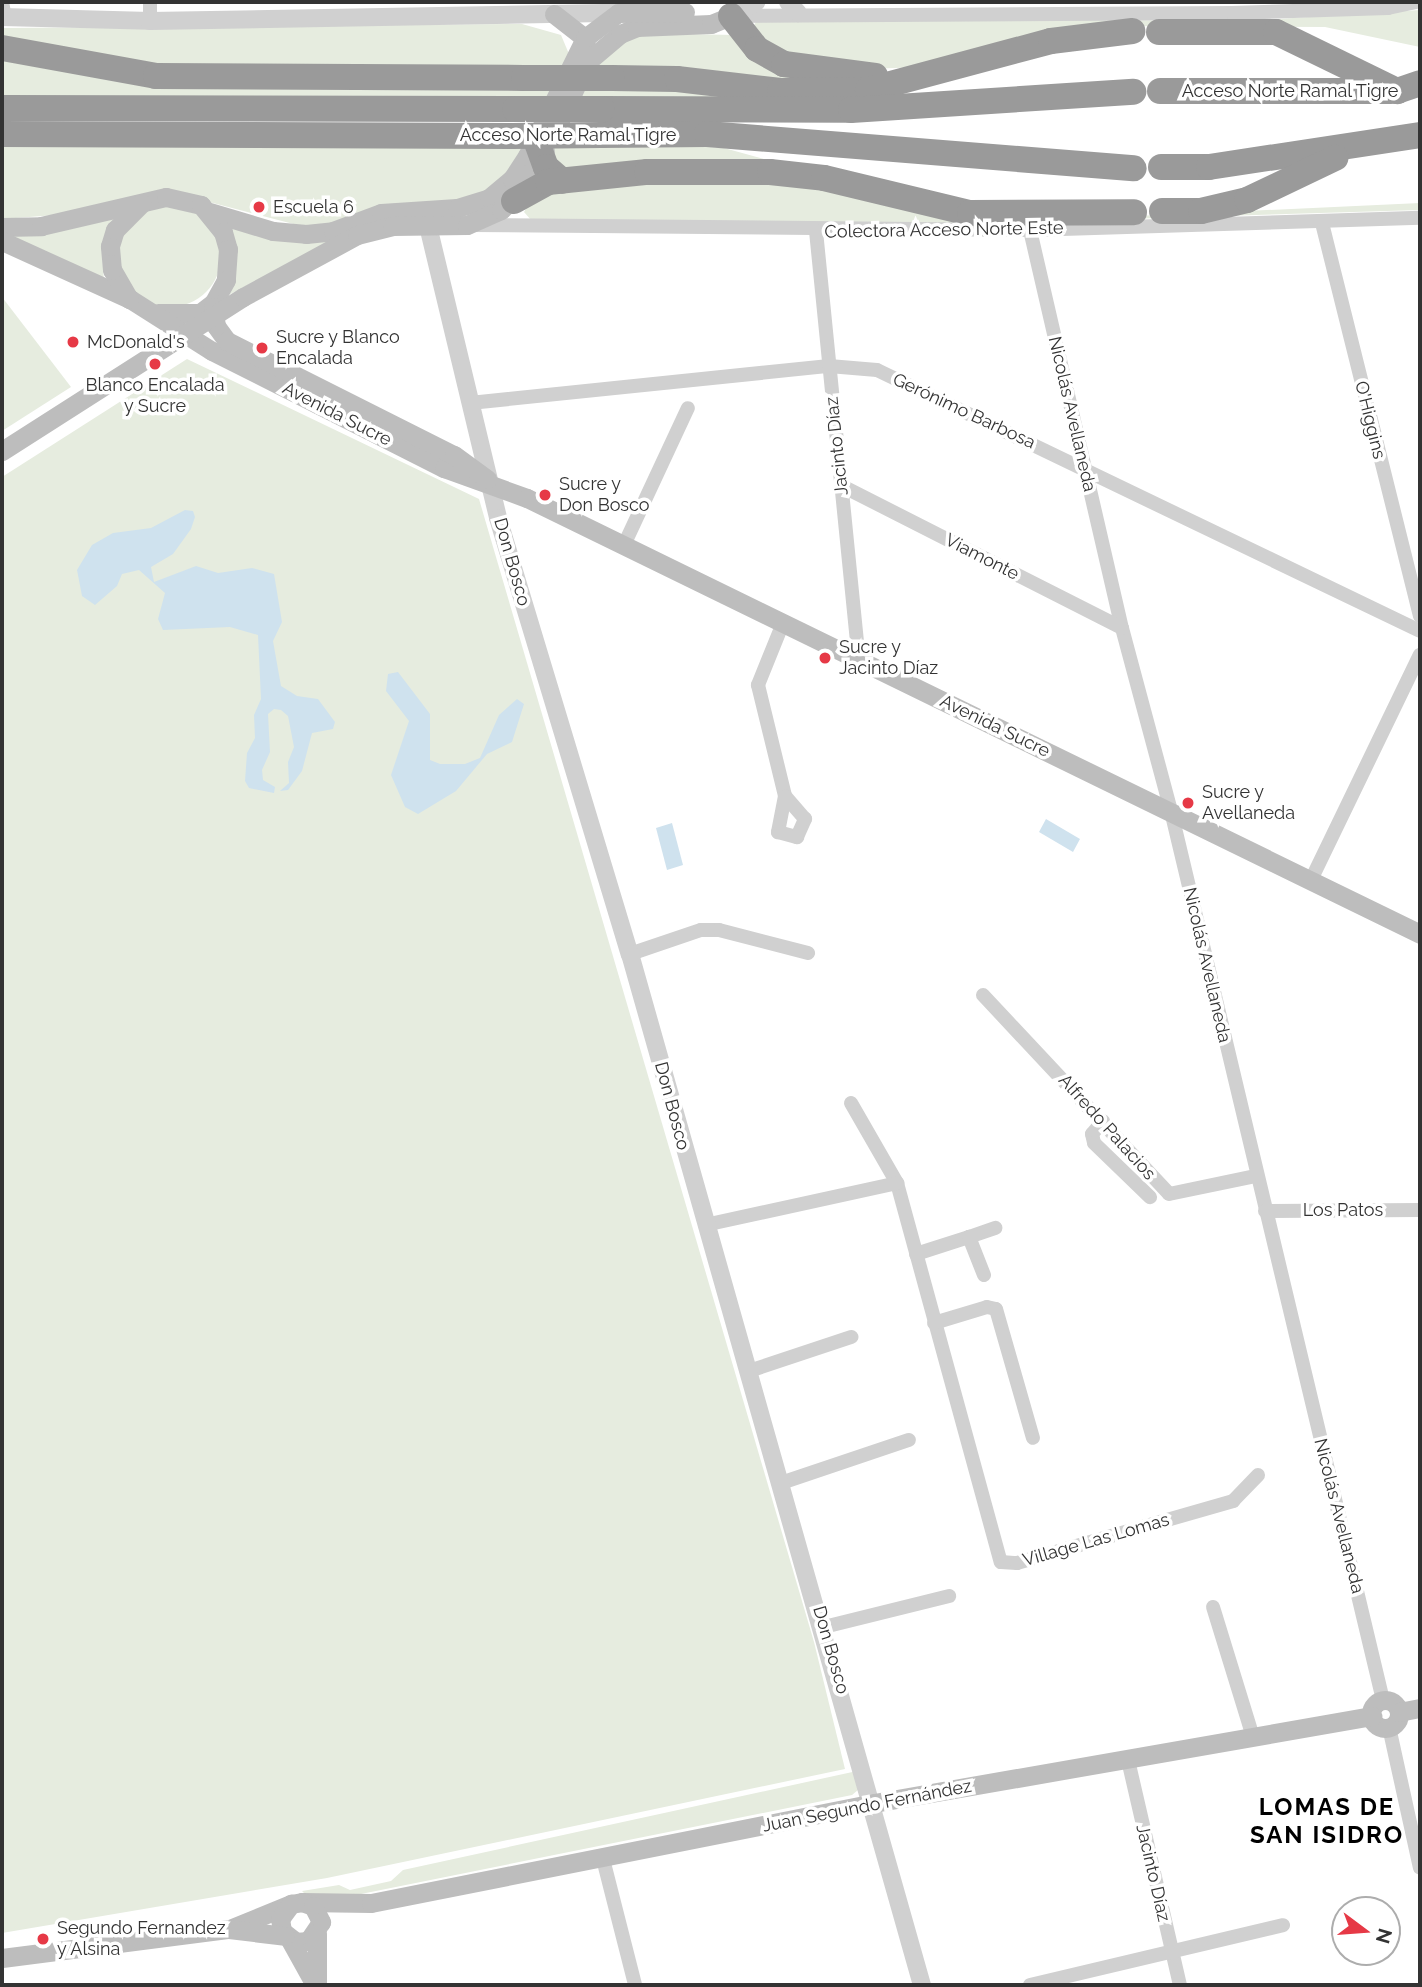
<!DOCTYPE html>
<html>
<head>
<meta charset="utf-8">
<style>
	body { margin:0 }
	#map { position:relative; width:1422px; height:1987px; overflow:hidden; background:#fff; font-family:Raleway,sans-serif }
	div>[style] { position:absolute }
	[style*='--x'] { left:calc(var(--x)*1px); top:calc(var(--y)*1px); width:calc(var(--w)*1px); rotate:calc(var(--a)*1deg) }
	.green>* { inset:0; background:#e6ecdf }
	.round { border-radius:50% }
	.water>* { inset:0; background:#cfe2ee }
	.minor>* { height:14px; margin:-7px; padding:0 7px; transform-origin:7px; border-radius:7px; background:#d0d0d0 }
	.tertiary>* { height:18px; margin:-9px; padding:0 9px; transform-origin:9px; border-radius:9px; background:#d0d0d0 }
	.secondary>* { height:19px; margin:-9.5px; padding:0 9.5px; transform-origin:9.5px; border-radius:9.5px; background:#bdbdbd }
	.secondary>.ring { margin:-9.5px; padding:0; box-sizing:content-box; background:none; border:19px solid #bdbdbd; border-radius:50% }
	.motorway>* { height:26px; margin:-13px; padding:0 13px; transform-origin:13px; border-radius:13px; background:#9a9a9a }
	.motorway-bridge>* { height:26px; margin:-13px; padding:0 13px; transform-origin:13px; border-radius:13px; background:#9a9a9a }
	.dots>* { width:19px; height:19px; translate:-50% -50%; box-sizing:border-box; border:4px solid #fff; border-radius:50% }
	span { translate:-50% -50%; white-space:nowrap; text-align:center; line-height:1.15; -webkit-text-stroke:7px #fff; paint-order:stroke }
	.street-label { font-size:18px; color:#333 }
	.poi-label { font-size:18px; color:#333 }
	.left { translate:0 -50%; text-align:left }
	.district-label { font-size:24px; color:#000; font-weight:700; letter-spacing:2px }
	.frame { position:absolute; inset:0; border:4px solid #333; pointer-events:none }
	.north { position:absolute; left:1331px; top:1896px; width:70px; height:70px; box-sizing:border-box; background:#fff; border:2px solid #adadad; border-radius:50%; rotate:106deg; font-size:19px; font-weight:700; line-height:28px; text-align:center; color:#333 }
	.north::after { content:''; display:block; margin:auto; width:24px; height:32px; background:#e63946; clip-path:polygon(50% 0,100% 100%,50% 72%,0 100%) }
</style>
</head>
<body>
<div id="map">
	<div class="green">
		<i style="clip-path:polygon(1420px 10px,1420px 47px,1325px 27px,1105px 26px,922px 67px,867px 69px,790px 62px,752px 29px,757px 20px,769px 18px,1245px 21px)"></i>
		<i style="clip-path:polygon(522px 24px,561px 35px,569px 54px,565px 65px,172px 70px,2px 44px,2px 28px)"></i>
		<i style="clip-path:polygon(637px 33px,734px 35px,816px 83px,798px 99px,576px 100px,597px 62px)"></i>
		<i style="clip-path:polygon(2px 58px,558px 80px,550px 100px,2px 100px)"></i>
		<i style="clip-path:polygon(2px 140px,530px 142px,493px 193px,309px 228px,167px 191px,83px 213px,2px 219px)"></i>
		<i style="clip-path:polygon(628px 141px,724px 148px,778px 163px,552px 171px,554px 143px)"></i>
		<i style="clip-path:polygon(770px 181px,1093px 218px,1420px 203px,1420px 210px,898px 226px,531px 220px,524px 212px,533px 197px,635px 183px)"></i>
		<i class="round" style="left:119px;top:205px;width:102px;height:102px"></i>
		<i style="clip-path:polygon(119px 212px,102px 251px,104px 282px,2px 231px)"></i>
		<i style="clip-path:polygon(224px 220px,331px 241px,225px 297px)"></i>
		<i style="clip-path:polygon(2px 297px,71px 387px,2px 431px)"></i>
		<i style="clip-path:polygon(187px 359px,479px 499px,814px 1642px,845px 1769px,327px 1878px,2px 1933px,2px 477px)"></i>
		<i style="clip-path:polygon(857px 1771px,858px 1790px,852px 1795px,361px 1894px,307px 1896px,302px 1891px,339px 1885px,350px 1890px,391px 1881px,403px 1870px)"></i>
	</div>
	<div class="water">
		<i style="clip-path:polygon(185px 510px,193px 511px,195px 517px,191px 529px,173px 554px,151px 567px,154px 582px,196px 566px,218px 573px,252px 568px,274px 574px,282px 622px,273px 641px,281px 686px,297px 696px,318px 699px,335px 722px,333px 729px,312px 733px,302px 771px,288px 790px,280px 791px,289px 783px,288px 762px,294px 747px,288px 716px,281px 710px,274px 709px,268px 714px,270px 752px,262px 770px,263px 780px,275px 787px,274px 793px,249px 788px,245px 781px,247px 753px,255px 738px,254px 715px,261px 699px,258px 635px,230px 627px,163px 630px,158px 619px,165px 593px,139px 570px,122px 574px,117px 586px,95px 605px,82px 596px,77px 570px,92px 545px,113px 533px,151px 528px)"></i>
		<i style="clip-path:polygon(398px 672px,430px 714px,430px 760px,440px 764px,465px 764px,480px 758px,499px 715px,517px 699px,524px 704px,512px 742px,487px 754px,456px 791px,418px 814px,405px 807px,391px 775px,409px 721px,386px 691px,388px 674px)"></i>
		<i style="clip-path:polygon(1046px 819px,1080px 839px,1073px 852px,1039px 832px)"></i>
		<i style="clip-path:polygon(672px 823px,683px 865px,667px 870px,656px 828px)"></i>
	</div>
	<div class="minor">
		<i style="--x:2;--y:2;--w:15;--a:79"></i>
		<i style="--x:150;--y:2;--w:19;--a:90"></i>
		<i style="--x:732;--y:16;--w:500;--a:-0.34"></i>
		<i style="--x:1232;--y:13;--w:156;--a:-1.8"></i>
		<i style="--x:1388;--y:8;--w:29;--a:-12"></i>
		<i style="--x:1322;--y:223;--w:405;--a:76"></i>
		<i style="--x:470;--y:225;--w:560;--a:0.51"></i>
		<i style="--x:1030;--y:230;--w:390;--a:-1.8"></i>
		<i style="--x:1030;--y:230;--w:408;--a:77"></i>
		<i style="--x:1122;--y:628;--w:189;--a:75"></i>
		<i style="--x:1171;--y:811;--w:914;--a:76.59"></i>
		<i style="--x:816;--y:231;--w:431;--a:84.3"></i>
		<i style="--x:470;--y:403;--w:361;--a:-5.9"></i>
		<i style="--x:829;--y:366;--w:48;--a:4.8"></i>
		<i style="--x:877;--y:370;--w:602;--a:25.67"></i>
		<i style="--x:842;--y:486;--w:314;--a:26.9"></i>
		<i style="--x:624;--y:545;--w:151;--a:-65"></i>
		<i style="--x:783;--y:623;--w:67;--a:112"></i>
		<i style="--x:758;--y:685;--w:114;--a:76.3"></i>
		<i style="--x:785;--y:796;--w:37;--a:101"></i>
		<i style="--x:778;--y:832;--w:20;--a:15"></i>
		<i style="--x:797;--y:837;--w:20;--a:-66"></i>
		<i style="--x:805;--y:819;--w:30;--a:-131"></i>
		<i style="--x:1311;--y:880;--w:250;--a:-64.2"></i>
		<i style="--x:630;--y:954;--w:75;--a:-18.7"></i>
		<i style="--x:701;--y:930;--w:18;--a:0"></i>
		<i style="--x:719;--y:930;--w:92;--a:14.5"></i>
		<i style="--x:983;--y:995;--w:272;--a:46.9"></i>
		<i style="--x:1169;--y:1194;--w:89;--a:-11.7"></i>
		<i style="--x:851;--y:1103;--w:92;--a:60.1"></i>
		<i style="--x:897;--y:1183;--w:393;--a:74.7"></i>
		<i style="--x:1001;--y:1562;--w:16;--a:4"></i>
		<i style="--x:1017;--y:1563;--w:225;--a:-16"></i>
		<i style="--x:1233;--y:1501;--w:36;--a:-46"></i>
		<i style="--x:1103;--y:1121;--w:17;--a:130"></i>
		<i style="--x:1092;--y:1134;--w:9;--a:77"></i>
		<i style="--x:1094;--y:1143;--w:78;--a:44"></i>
		<i style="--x:1265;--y:1211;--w:155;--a:-0.4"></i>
		<i style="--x:705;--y:1225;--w:197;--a:-12.3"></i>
		<i style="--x:916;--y:1254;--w:56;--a:-17.8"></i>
		<i style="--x:984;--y:1275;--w:41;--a:-111.5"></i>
		<i style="--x:969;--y:1237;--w:28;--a:-19"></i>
		<i style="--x:934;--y:1323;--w:55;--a:-16.8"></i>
		<i style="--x:987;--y:1307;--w:9;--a:13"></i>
		<i style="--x:996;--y:1309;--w:134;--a:74"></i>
		<i style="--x:749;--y:1371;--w:108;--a:-18.4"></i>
		<i style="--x:781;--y:1483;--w:135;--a:-18.6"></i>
		<i style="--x:1213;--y:1607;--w:136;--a:72.9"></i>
		<i style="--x:824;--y:1627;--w:129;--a:-13.9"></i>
		<i style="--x:1389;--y:1727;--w:144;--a:77.6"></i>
		<i style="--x:1128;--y:1760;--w:231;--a:77"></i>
		<i style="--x:603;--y:1859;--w:130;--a:75.7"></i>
		<i style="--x:1030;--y:1985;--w:260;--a:-13.3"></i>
	</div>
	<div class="tertiary">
		<i style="--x:788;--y:2;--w:15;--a:48"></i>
		<i style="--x:731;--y:16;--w:29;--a:-29"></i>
		<i style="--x:2;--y:17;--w:148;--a:1.5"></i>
		<i style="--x:150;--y:21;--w:468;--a:-1"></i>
		<i style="--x:428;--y:226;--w:300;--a:76.5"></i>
		<i style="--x:498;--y:518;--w:456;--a:73.2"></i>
		<i style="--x:630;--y:954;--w:1072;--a:74.19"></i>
	</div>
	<div class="secondary">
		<i style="--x:554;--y:14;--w:39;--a:38"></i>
		<i style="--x:585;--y:38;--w:12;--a:85"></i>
		<i style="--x:561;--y:118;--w:62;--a:-65.1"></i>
		<i style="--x:587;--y:62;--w:43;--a:-40.3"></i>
		<i style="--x:620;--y:34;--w:18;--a:-22"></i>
		<i style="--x:637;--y:27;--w:74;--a:-2.3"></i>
		<i style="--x:711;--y:24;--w:22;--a:-22"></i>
		<i style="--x:210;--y:212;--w:66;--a:16.8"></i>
		<i style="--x:273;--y:231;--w:33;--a:5"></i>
		<i style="--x:306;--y:234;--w:27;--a:-6"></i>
		<i style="--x:333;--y:231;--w:51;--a:-20.6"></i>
		<i style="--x:381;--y:213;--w:76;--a:-3.8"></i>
		<i style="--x:457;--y:208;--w:34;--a:-17"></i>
		<i style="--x:489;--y:198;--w:30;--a:-40"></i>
		<i style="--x:512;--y:179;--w:27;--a:-57"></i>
		<i style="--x:527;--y:156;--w:131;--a:-63.8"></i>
		<i style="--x:585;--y:38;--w:41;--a:-37.1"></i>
		<i style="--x:618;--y:13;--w:67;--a:-0.9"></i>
		<i style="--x:2;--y:227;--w:39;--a:-1"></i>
		<i style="--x:41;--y:226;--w:128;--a:-13.1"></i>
		<i style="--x:166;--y:197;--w:36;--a:13"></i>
		<i style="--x:201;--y:205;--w:35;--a:51"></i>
		<i style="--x:223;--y:232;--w:18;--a:74"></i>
		<i style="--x:228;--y:249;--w:31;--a:94"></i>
		<i style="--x:226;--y:280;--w:26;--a:119"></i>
		<i style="--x:213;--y:303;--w:16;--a:142"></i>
		<i style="--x:200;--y:313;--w:42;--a:180"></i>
		<i style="--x:2;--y:241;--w:141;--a:24.4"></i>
		<i style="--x:130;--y:299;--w:97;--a:32.4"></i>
		<i style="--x:212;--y:351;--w:260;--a:26.8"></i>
		<i style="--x:444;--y:468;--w:88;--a:19.9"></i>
		<i style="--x:527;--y:498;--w:994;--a:26.02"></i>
		<i style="--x:129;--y:299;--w:34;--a:-120"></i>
		<i style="--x:112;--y:270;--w:24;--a:-95"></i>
		<i style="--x:110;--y:246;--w:17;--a:-73"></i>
		<i style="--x:115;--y:230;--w:38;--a:-45"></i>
		<i style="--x:213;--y:307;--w:19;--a:81"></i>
		<i style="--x:216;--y:326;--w:19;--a:54"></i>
		<i style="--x:227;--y:341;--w:254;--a:26.7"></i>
		<i style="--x:454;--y:455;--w:41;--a:36"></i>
		<i style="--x:2;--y:451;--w:286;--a:-32.6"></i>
		<i style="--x:243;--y:297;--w:130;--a:-28.5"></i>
		<i style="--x:357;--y:235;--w:36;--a:-14"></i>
		<i style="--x:392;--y:226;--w:75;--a:-0.8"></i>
		<i style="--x:467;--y:225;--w:37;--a:-24"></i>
		<i style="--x:501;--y:210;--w:35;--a:-45"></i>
		<i style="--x:526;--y:185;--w:39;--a:-61"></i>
		<i class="ring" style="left:1371px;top:1700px;width:9px;height:9px"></i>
		<i style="--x:1399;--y:1712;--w:21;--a:-11"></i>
		<i style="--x:302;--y:1902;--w:69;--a:0.8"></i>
		<i style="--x:371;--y:1903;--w:513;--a:-11.24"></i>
		<i style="--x:874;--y:1803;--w:506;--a:-9.91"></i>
		<i style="--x:232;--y:1928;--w:64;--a:-22.1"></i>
		<i style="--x:291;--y:1904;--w:11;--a:-10"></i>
		<i style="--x:302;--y:1902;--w:12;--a:20"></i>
		<i style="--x:313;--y:1906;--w:18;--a:63"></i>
		<i style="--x:321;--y:1922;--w:23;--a:124"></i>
		<i style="--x:308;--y:1941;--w:12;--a:175"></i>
		<i style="--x:296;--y:1942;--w:18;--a:-142"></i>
		<i style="--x:282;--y:1931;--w:12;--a:-99"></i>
		<i style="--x:280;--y:1919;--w:19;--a:-54"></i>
		<i style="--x:290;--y:1940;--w:51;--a:60.9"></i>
		<i style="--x:2;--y:1958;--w:229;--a:-7.3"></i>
		<i style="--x:229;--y:1929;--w:56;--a:7.1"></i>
		<i style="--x:317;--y:1985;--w:52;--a:-90"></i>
	</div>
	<div class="motorway">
		<i style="--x:731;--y:16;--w:42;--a:51.8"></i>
		<i style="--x:757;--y:49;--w:31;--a:29"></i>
		<i style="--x:784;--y:64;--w:92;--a:7.5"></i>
		<i style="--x:1159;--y:32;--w:117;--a:0"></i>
		<i style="--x:1276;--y:32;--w:135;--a:26"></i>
		<i style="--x:1397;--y:91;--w:24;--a:-19"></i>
		<i style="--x:2;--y:48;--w:157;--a:10.3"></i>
		<i style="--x:156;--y:76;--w:368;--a:0.3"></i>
		<i style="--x:612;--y:78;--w:65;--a:0.9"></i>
		<i style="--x:677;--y:79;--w:104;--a:6.6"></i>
		<i style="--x:780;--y:91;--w:88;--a:-0.7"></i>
		<i style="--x:868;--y:90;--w:189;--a:-15"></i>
		<i style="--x:1051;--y:41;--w:82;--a:-7"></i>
		<i style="--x:1160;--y:91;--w:231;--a:0"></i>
		<i style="--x:2;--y:108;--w:513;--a:0.11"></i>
		<i style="--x:602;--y:109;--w:249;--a:0.2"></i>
		<i style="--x:851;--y:110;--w:283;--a:-3.7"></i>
		<i style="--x:2;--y:134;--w:510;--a:0.22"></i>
		<i style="--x:601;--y:135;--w:106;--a:-0.5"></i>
		<i style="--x:707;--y:134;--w:428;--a:4.6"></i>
		<i style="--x:536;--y:140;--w:29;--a:70"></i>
		<i style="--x:546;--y:167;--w:21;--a:41"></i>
		<i style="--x:1161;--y:167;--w:48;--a:0"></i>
		<i style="--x:1209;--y:167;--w:213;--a:-8.6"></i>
		<i style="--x:514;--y:201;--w:39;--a:-29"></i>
		<i style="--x:548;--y:182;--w:100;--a:-5.8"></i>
		<i style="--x:647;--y:172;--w:123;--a:0"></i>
		<i style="--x:770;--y:172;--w:54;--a:6.3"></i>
		<i style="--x:824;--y:178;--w:150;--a:13.5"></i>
		<i style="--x:970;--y:213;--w:164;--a:-0.3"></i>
		<i style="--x:1162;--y:211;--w:39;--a:0"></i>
		<i style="--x:1201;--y:211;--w:47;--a:-13.4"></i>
		<i style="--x:1247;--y:200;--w:98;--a:-25.5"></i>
	</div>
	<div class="motorway-bridge">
		<i style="--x:524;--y:78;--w:88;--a:0"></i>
		<i style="--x:515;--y:109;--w:87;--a:0"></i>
		<i style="--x:512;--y:136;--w:89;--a:-0.6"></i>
	</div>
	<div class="dots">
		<i style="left:259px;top:207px;background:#e63946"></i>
		<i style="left:73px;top:342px;background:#e63946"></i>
		<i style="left:262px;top:348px;background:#e63946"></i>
		<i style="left:155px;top:364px;background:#e63946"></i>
		<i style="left:545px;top:495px;background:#e63946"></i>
		<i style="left:825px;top:658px;background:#e63946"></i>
		<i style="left:1188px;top:803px;background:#e63946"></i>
		<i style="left:43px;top:1939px;background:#e63946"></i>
	</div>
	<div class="street-label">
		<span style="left:1290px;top:91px">Acceso Norte Ramal Tigre</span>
		<span style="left:568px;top:135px">Acceso Norte Ramal Tigre</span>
		<span style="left:944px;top:230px;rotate:-1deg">Colectora Acceso Norte Este</span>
		<span style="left:964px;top:411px;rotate:25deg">Gerónimo Barbosa</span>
		<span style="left:337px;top:414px;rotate:27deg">Avenida Sucre</span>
		<span style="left:1072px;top:414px;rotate:77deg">Nicolás Avellaneda</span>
		<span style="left:1370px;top:420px;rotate:76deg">O'Higgins</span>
		<span style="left:837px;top:446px;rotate:-96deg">Jacinto Díaz</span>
		<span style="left:982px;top:557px;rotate:27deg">Viamonte</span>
		<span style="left:512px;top:562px;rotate:74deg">Don Bosco</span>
		<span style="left:995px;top:726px;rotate:26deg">Avenida Sucre</span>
		<span style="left:1207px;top:965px;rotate:77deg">Nicolás Avellaneda</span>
		<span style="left:672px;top:1106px;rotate:75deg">Don Bosco</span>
		<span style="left:1107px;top:1127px;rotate:48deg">Alfredo Palacios</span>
		<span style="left:1343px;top:1210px">Los Patos</span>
		<span style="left:1339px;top:1516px;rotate:76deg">Nicolás Avellaneda</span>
		<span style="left:1096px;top:1540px;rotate:-16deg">Village Las Lomas</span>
		<span style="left:831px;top:1650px;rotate:74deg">Don Bosco</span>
		<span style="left:867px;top:1806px;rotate:-11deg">Juan Segundo Fernández</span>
		<span style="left:1153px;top:1873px;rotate:77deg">Jacinto Díaz</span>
	</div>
	<div class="poi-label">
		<span class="left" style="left:273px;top:207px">Escuela 6</span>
		<span class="left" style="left:276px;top:348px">Sucre y Blanco<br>Encalada</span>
		<span class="left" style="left:87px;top:342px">McDonald's</span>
		<span style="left:155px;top:396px">Blanco Encalada<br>y Sucre</span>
		<span class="left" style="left:559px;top:495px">Sucre y<br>Don Bosco</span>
		<span class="left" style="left:839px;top:658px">Sucre y<br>Jacinto Díaz</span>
		<span class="left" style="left:1202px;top:803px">Sucre y<br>Avellaneda</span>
		<span class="left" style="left:57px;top:1939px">Segundo Fernandez<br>y Alsina</span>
	</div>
	<div class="district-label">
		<span style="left:1327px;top:1821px">LOMAS DE<br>SAN ISIDRO</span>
	</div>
	<div class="frame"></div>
	<div class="north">N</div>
</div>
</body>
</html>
